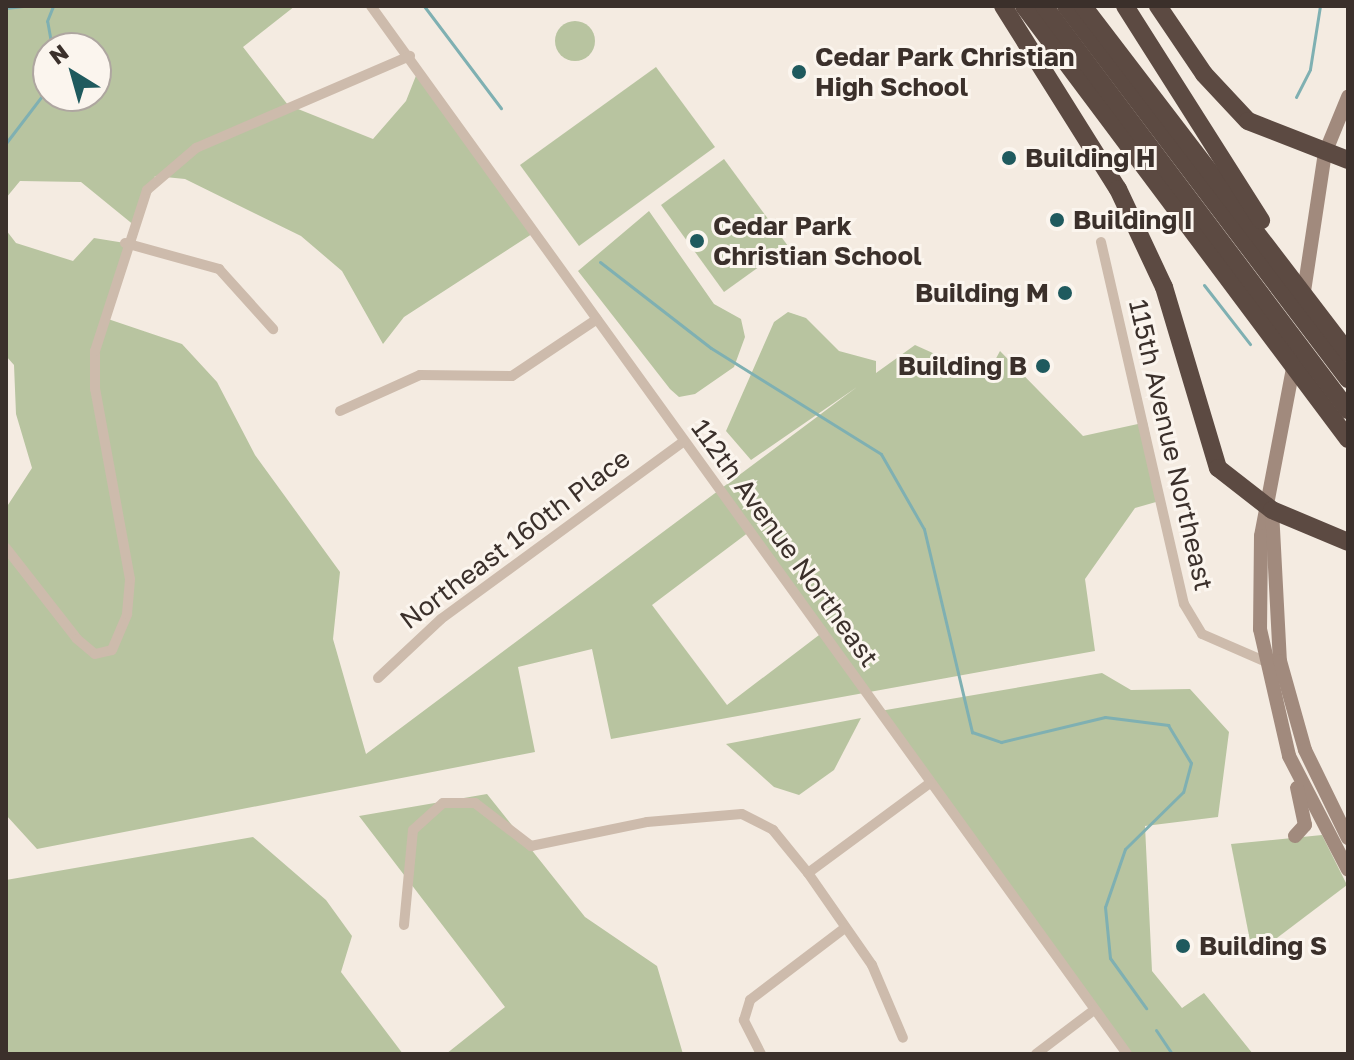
<!DOCTYPE html>
<html>
<head>
<meta charset="utf-8">
<style>
	body { margin:0 }
	#map { position:relative; width:1354px; height:1060px; overflow:hidden; background:#f4ebe1; font-family:"Golos Text",sans-serif }
	div>[style] { position:absolute }
	[style*='--x'] { left:calc(var(--x)*1px); top:calc(var(--y)*1px); width:calc(var(--w)*1px); rotate:calc(var(--a)*1deg) }
	.green>* { inset:0; background:#b8c4a0 }
	.round { border-radius:50% }
	.stream>* { height:3px; margin:-1.5px; padding:0 1.5px; transform-origin:1.5px; border-radius:1.5px; background:#7fb0b2 }
	.minor>* { height:10px; margin:-5px; padding:0 5px; transform-origin:5px; border-radius:5px; background:#cdbbac }
	.secondary>* { height:14px; margin:-7px; padding:0 7px; transform-origin:7px; border-radius:7px; background:#a18a7d }
	.motorway>* { height:18px; margin:-9px; padding:0 9px; transform-origin:9px; border-radius:9px; background:#5c4a42 }
	.dots>* { width:22px; height:22px; translate:-50% -50%; box-sizing:border-box; border:4px solid #fbf5ee; border-radius:50% }
	span { translate:-50% -50%; white-space:nowrap; text-align:center; line-height:1.15; -webkit-text-stroke:6px #fbf5ee; paint-order:stroke }
	.poi-label { font-size:26px; color:#3b302b; font-weight:700 }
	.left { translate:0 -50%; text-align:left }
	.right { translate:-100% -50%; text-align:right }
	.street-label { font-size:26px; color:#3b302b }
	.frame { position:absolute; inset:0; border:8px solid #3b302b; pointer-events:none }
	.north { position:absolute; left:32px; top:32px; width:80px; height:80px; box-sizing:border-box; background:#fbf5ee; border:2px solid #aea6a0; border-radius:50%; rotate:323deg; font-size:22px; font-weight:700; line-height:32px; text-align:center; color:#3b302b }
	.north::after { content:''; display:block; margin:auto; width:28px; height:36px; background:#1f5a5e; clip-path:polygon(50% 0,100% 100%,50% 72%,0 100%) }
</style>
</head>
<body>
<div id="map">
	<div class="green">
		<i style="clip-path:polygon(evenodd,6px 6px,295px 6px,243px 47px,288px 105px,373px 139px,406px 101px,419px 68px,535px 232px,404px 317px,383px 344px,342px 271px,301px 236px,185px 179px,155px 176px,135px 226px,81px 182px,20px 181px,6px 198px,6px 6px,48px 48px,96px 48px,96px 96px,48px 96px,48px 48px)"></i>
		<i class="round" style="left:555px;top:21px;width:40px;height:40px"></i>
		<i style="clip-path:polygon(656px 67px,715px 147px,579px 246px,520px 165px)"></i>
		<i style="clip-path:polygon(724px 159px,788px 246px,724px 292px,661px 205px)"></i>
		<i style="clip-path:polygon(649px 211px,714px 304px,741px 319px,745px 337px,734px 367px,695px 394px,679px 397px,670px 389px,578px 271px)"></i>
		<i style="clip-path:polygon(evenodd,6px 230px,16px 243px,73px 261px,94px 238px,125px 243px,108px 319px,182px 344px,217px 382px,255px 455px,340px 572px,333px 639px,366px 754px,857px 387px,751px 460px,726px 431px,774px 322px,788px 312px,806px 318px,839px 351px,876px 361px,876px 373px,915px 345px,986px 377px,1000px 351px,1083px 436px,1147px 422px,1163px 500px,1135px 508px,1085px 579px,1095px 651px,611px 739px,592px 649px,518px 667px,535px 752px,37px 849px,6px 815px,6px 508px,32px 468px,16px 414px,14px 365px,6px 356px,6px 230px,749px 532px,823px 632px,727px 705px,652px 605px,749px 532px)"></i>
		<i style="clip-path:polygon(1102px 673px,1131px 690px,1190px 689px,1229px 732px,1218px 817px,1145px 826px,1152px 971px,1182px 1008px,1204px 993px,1253px 1054px,1127px 1054px,880px 711px)"></i>
		<i style="clip-path:polygon(861px 718px,834px 770px,799px 795px,774px 787px,726px 744px)"></i>
		<i style="clip-path:polygon(487px 794px,585px 917px,657px 966px,683px 1054px,446px 1054px,505px 1007px,359px 816px)"></i>
		<i style="clip-path:polygon(1322px 835px,1347px 885px,1253px 956px,1231px 844px)"></i>
		<i style="clip-path:polygon(253px 837px,326px 900px,352px 936px,341px 972px,403px 1054px,6px 1054px,6px 880px)"></i>
	</div>
	<div class="stream">
		<i style="--x:424;--y:6;--w:128;--a:53"></i>
		<i style="--x:6;--y:8;--w:17;--a:-7"></i>
		<i style="--x:52;--y:48;--w:27;--a:-100"></i>
		<i style="--x:47;--y:21;--w:16;--a:-68"></i>
		<i style="--x:1296;--y:97;--w:31;--a:-63"></i>
		<i style="--x:1310;--y:69;--w:64;--a:-81"></i>
		<i style="--x:6;--y:143;--w:69;--a:-52.6"></i>
		<i style="--x:600;--y:262;--w:140;--a:37.8"></i>
		<i style="--x:711;--y:348;--w:200;--a:31.9"></i>
		<i style="--x:881;--y:454;--w:86;--a:60.2"></i>
		<i style="--x:924;--y:529;--w:209;--a:76.7"></i>
		<i style="--x:972;--y:732;--w:31;--a:19"></i>
		<i style="--x:1001;--y:742;--w:107;--a:-13.5"></i>
		<i style="--x:1105;--y:717;--w:64;--a:7.2"></i>
		<i style="--x:1168;--y:725;--w:44;--a:58.8"></i>
		<i style="--x:1191;--y:763;--w:30;--a:105"></i>
		<i style="--x:1183;--y:792;--w:81;--a:135.5"></i>
		<i style="--x:1125;--y:849;--w:61;--a:109"></i>
		<i style="--x:1105;--y:907;--w:51;--a:84.4"></i>
		<i style="--x:1110;--y:958;--w:62;--a:54.2"></i>
		<i style="--x:1204;--y:285;--w:75;--a:52.1"></i>
		<i style="--x:1156;--y:1030;--w:29;--a:56"></i>
	</div>
	<div class="minor">
		<i style="--x:371;--y:6;--w:1292;--a:54.19"></i>
		<i style="--x:1101;--y:242;--w:371;--a:77.1"></i>
		<i style="--x:1184;--y:604;--w:35;--a:59"></i>
		<i style="--x:1202;--y:634;--w:68;--a:23.5"></i>
		<i style="--x:125;--y:243;--w:98;--a:15.5"></i>
		<i style="--x:219;--y:269;--w:81;--a:48"></i>
		<i style="--x:340;--y:411;--w:88;--a:-24.2"></i>
		<i style="--x:420;--y:375;--w:92;--a:0.6"></i>
		<i style="--x:512;--y:376;--w:102;--a:-33.8"></i>
		<i style="--x:6;--y:548;--w:115;--a:52"></i>
		<i style="--x:77;--y:639;--w:23;--a:40"></i>
		<i style="--x:95;--y:654;--w:17;--a:-13"></i>
		<i style="--x:112;--y:650;--w:39;--a:-67"></i>
		<i style="--x:127;--y:614;--w:35;--a:-85"></i>
		<i style="--x:130;--y:579;--w:193;--a:-100.4"></i>
		<i style="--x:95;--y:389;--w:38;--a:-90"></i>
		<i style="--x:95;--y:351;--w:169;--a:-72.1"></i>
		<i style="--x:147;--y:190;--w:65;--a:-40.6"></i>
		<i style="--x:196;--y:148;--w:233;--a:-23.3"></i>
		<i style="--x:378;--y:678;--w:86;--a:-43.1"></i>
		<i style="--x:441;--y:619;--w:301;--a:-36.2"></i>
		<i style="--x:808;--y:873;--w:152;--a:-36.4"></i>
		<i style="--x:404;--y:925;--w:95;--a:-84.6"></i>
		<i style="--x:413;--y:830;--w:40;--a:-42"></i>
		<i style="--x:443;--y:803;--w:32;--a:0"></i>
		<i style="--x:475;--y:803;--w:71;--a:37.5"></i>
		<i style="--x:531;--y:846;--w:118;--a:-11.7"></i>
		<i style="--x:647;--y:822;--w:95;--a:-4.8"></i>
		<i style="--x:742;--y:814;--w:35;--a:27"></i>
		<i style="--x:773;--y:830;--w:55;--a:50.9"></i>
		<i style="--x:808;--y:873;--w:112;--a:55.2"></i>
		<i style="--x:872;--y:965;--w:79;--a:67"></i>
		<i style="--x:761;--y:1054;--w:38;--a:-117"></i>
		<i style="--x:744;--y:1020;--w:21;--a:-73"></i>
		<i style="--x:750;--y:1000;--w:119;--a:-37.2"></i>
		<i style="--x:1036;--y:1054;--w:73;--a:-37.2"></i>
	</div>
	<div class="secondary">
		<i style="--x:1303;--y:298;--w:147;--a:-81.4"></i>
		<i style="--x:1325;--y:153;--w:61;--a:-67.7"></i>
		<i style="--x:1294;--y:363;--w:176;--a:100.8"></i>
		<i style="--x:1261;--y:536;--w:93;--a:90.6"></i>
		<i style="--x:1260;--y:629;--w:130;--a:77.1"></i>
		<i style="--x:1289;--y:756;--w:128;--a:62.6"></i>
		<i style="--x:1272;--y:510;--w:151;--a:87"></i>
		<i style="--x:1280;--y:661;--w:92;--a:74.3"></i>
		<i style="--x:1305;--y:750;--w:98;--a:64"></i>
		<i style="--x:1295;--y:836;--w:15;--a:-48"></i>
		<i style="--x:1305;--y:825;--w:38;--a:-102"></i>
	</div>
	<div class="motorway">
		<i style="--x:1003;--y:6;--w:216;--a:57.9"></i>
		<i style="--x:1118;--y:189;--w:108;--a:64.9"></i>
		<i style="--x:1164;--y:287;--w:189;--a:73.4"></i>
		<i style="--x:1218;--y:468;--w:68;--a:37.9"></i>
		<i style="--x:1272;--y:510;--w:82;--a:22.8"></i>
		<i style="--x:1024;--y:6;--w:541;--a:53.19"></i>
		<i style="--x:1044;--y:6;--w:506;--a:53.04"></i>
		<i style="--x:1066;--y:6;--w:468;--a:52.9"></i>
		<i style="--x:1083;--y:6;--w:437;--a:52.6"></i>
		<i style="--x:1125;--y:6;--w:254;--a:57.6"></i>
		<i style="--x:1158;--y:6;--w:82;--a:55.9"></i>
		<i style="--x:1204;--y:74;--w:64;--a:46.9"></i>
		<i style="--x:1248;--y:121;--w:107;--a:21.3"></i>
	</div>
	<div class="dots">
		<i style="left:799px;top:72px;background:#1f5a5e"></i>
		<i style="left:1009px;top:158px;background:#1f5a5e"></i>
		<i style="left:1057px;top:220px;background:#1f5a5e"></i>
		<i style="left:697px;top:241px;background:#1f5a5e"></i>
		<i style="left:1065px;top:293px;background:#1f5a5e"></i>
		<i style="left:1043px;top:366px;background:#1f5a5e"></i>
		<i style="left:1183px;top:946px;background:#1f5a5e"></i>
	</div>
	<div class="poi-label">
		<span class="left" style="left:815px;top:72px">Cedar Park Christian<br>High School</span>
		<span class="left" style="left:1025px;top:158px">Building H</span>
		<span class="left" style="left:1073px;top:220px">Building I</span>
		<span class="left" style="left:713px;top:241px">Cedar Park<br>Christian School</span>
		<span class="right" style="left:1049px;top:293px">Building M</span>
		<span class="right" style="left:1027px;top:366px">Building B</span>
		<span class="left" style="left:1199px;top:946px">Building S</span>
	</div>
	<div class="street-label">
		<span style="left:1171px;top:445px;rotate:77deg">115th Avenue Northeast</span>
		<span style="left:515px;top:539px;rotate:-37deg">Northeast 160th Place</span>
		<span style="left:785px;top:543px;rotate:54deg">112th Avenue Northeast</span>
	</div>
	<div class="frame"></div>
	<div class="north">N</div>
</div>
</body>
</html>
